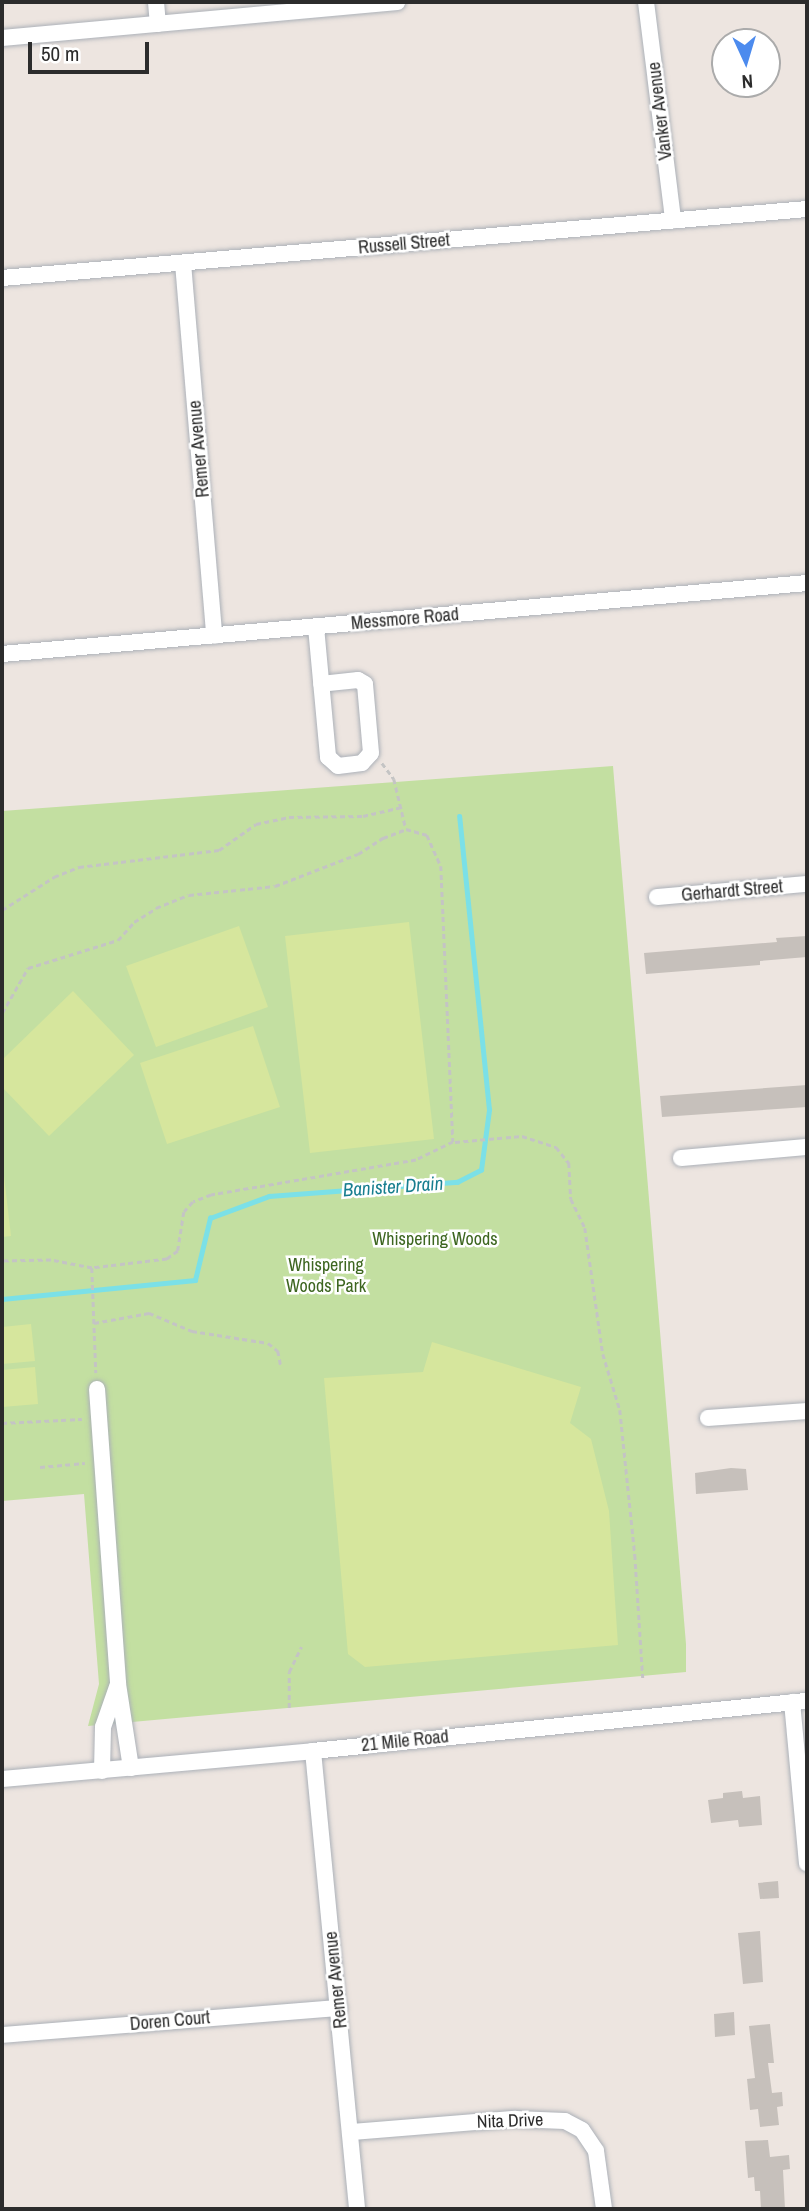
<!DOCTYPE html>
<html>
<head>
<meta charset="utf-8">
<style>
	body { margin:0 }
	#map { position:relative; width:809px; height:2211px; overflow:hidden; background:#ede5e0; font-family:"Archivo Narrow",sans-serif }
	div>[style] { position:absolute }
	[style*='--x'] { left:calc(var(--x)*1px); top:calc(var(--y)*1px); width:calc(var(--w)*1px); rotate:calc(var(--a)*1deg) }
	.green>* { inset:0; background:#c3dfa1 }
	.pitch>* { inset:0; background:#d6e69d }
	.stream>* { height:4.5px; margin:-2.25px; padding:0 2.25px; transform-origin:2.25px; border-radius:2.25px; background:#7be0e7 }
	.building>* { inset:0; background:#c6c0bb }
	.path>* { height:2.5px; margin-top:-1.25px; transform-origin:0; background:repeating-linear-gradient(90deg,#c4c4c4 0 5px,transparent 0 8.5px) }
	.roads { filter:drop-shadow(0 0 2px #acb1b8) drop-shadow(0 0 2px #acb1b8) }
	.minor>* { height:16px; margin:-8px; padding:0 8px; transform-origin:8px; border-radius:8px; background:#fff }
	span { translate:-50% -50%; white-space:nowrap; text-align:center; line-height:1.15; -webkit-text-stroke:5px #fff; paint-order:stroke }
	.street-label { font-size:18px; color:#2c2c2c }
	.park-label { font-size:18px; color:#3d6620 }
	.water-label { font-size:19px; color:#177e8f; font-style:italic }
	.frame { position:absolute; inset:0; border:4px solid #2c2c2c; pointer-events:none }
	.north { position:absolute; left:711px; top:28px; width:70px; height:70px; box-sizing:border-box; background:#fff; border:2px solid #ababab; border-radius:50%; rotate:176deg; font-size:19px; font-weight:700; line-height:28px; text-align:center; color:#2c2c2c }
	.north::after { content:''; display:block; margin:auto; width:24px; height:32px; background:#4c8bee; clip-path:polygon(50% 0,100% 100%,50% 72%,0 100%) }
	.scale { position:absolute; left:28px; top:42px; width:121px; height:32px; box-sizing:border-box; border:4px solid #2c2c2c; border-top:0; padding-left:9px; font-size:21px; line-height:24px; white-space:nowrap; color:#2c2c2c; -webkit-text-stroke:5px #fff; paint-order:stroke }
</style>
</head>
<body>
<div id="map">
	<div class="green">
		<i style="clip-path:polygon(613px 766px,686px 1644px,686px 1672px,88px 1726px,99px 1684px,84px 1494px,2px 1501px,2px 811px)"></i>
	</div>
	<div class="pitch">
		<i style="clip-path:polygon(409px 922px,434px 1139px,310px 1153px,285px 936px)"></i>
		<i style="clip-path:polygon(239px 926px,268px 1007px,156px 1047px,126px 966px)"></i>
		<i style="clip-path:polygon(73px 991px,134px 1055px,49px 1136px,2px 1087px,2px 1060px)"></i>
		<i style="clip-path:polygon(253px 1026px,280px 1107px,167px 1144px,140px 1063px)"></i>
		<i style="clip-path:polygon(2px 1159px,11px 1236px,2px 1237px)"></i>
		<i style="clip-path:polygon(31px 1324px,35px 1361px,2px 1364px,2px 1327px)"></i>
		<i style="clip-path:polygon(432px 1342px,581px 1387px,570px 1423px,591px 1439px,609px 1511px,618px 1645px,365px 1667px,348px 1654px,324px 1378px,423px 1372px)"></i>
		<i style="clip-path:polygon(35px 1367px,38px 1404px,2px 1407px,2px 1370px)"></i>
	</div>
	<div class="stream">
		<i style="--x:2;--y:1299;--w:194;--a:-5.6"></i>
		<i style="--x:195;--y:1280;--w:64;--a:-76.4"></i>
		<i style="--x:210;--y:1218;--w:63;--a:-20.4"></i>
		<i style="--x:269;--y:1196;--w:189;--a:-4.3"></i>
		<i style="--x:457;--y:1182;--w:27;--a:-27"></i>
		<i style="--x:481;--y:1170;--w:61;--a:-82.4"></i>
		<i style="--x:489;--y:1110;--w:295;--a:-95.8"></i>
	</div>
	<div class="building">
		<i style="clip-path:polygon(807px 936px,807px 957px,760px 961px,760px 965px,646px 974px,644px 953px,777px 942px,776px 938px)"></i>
		<i style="clip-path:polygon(807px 1085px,807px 1107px,662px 1117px,660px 1096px)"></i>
		<i style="clip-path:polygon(731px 1468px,746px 1469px,748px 1490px,696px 1494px,695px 1473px)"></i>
		<i style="clip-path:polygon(742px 1791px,743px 1798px,760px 1796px,762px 1825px,739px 1827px,738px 1820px,711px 1823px,708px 1800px,723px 1798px,723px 1793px)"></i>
		<i style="clip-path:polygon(778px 1881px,779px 1898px,760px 1899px,758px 1883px)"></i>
		<i style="clip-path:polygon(760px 1931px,763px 1982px,743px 1984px,738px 1933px)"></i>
		<i style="clip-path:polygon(734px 2012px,735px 2035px,715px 2037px,714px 2014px)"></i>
		<i style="clip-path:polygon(770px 2024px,774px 2063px,768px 2063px,772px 2093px,782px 2092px,783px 2106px,777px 2107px,779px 2125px,760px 2127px,758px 2109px,750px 2110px,747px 2079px,755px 2078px,749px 2026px)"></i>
		<i style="clip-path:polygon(768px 2140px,770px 2157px,789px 2155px,790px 2169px,783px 2170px,785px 2209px,761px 2209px,760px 2191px,755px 2191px,754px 2177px,748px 2178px,745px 2141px)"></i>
	</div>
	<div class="path">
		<i style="--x:382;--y:763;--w:20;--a:53"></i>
		<i style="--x:394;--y:779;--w:51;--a:76.5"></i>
		<i style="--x:2;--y:910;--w:62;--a:-32.4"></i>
		<i style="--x:54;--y:877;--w:27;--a:-22"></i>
		<i style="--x:79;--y:867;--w:141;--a:-6.9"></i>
		<i style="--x:219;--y:850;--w:45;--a:-35.1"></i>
		<i style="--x:256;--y:824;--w:34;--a:-12"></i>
		<i style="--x:289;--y:817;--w:74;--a:-0.8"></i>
		<i style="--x:363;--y:816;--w:39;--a:-13"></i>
		<i style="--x:2;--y:1013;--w:52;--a:-60"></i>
		<i style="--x:28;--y:968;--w:94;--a:-17.3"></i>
		<i style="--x:118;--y:940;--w:24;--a:-48"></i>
		<i style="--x:134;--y:922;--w:26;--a:-32"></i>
		<i style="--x:156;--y:908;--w:35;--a:-22"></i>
		<i style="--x:189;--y:895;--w:86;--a:-6"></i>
		<i style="--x:275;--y:886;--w:89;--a:-21.1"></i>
		<i style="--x:358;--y:854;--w:30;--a:-33"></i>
		<i style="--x:383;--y:838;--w:25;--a:-21"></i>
		<i style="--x:406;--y:829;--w:22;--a:16"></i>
		<i style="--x:427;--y:835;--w:34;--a:66"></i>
		<i style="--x:441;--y:866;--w:276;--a:87.5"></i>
		<i style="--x:453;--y:1142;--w:41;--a:154.1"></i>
		<i style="--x:416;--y:1160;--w:208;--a:170.3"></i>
		<i style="--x:211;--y:1195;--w:19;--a:159"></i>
		<i style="--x:193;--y:1202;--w:13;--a:132"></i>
		<i style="--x:184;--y:1212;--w:39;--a:99"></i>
		<i style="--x:178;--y:1251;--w:14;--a:144"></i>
		<i style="--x:167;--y:1259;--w:76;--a:173.2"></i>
		<i style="--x:92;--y:1268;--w:42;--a:-169"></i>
		<i style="--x:51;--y:1260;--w:49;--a:178.8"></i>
		<i style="--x:455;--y:1142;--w:67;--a:-5.1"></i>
		<i style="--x:522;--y:1136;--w:36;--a:18"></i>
		<i style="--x:556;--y:1147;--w:21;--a:51"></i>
		<i style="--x:569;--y:1163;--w:36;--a:87"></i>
		<i style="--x:571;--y:1199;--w:32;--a:64"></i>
		<i style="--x:585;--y:1228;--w:127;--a:81.9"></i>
		<i style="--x:603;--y:1354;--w:59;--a:73.1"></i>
		<i style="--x:620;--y:1410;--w:146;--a:84.1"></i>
		<i style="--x:635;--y:1555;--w:123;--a:86.3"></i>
		<i style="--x:92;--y:1268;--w:105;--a:87.8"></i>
		<i style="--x:94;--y:1323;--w:56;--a:-10.3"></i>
		<i style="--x:149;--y:1313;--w:47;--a:22.7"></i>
		<i style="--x:192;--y:1331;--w:77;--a:9"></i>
		<i style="--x:268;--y:1343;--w:13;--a:39"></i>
		<i style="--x:278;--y:1351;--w:15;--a:79"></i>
		<i style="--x:2;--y:1423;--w:80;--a:-2.9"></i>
		<i style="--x:40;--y:1467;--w:45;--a:-5.1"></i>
		<i style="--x:289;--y:1708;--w:36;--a:-90"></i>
		<i style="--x:289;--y:1672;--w:28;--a:-64"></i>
	</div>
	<div class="roads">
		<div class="minor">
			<i style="--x:156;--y:2;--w:22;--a:85"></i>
			<i style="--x:646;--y:2;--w:220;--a:82.9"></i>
			<i style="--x:2;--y:38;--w:397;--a:-5.2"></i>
			<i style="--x:183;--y:263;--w:374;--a:85.2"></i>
			<i style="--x:2;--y:278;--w:808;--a:-4.9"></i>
			<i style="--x:316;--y:627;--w:131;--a:84.7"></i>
			<i style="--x:328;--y:757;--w:13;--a:42"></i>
			<i style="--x:338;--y:766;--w:24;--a:-7"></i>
			<i style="--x:362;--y:763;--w:13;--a:-48"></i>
			<i style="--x:371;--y:753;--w:69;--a:-95"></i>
			<i style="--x:365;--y:684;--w:8;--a:-150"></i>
			<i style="--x:358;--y:680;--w:37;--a:174"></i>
			<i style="--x:2;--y:654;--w:808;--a:-5.04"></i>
			<i style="--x:657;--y:897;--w:151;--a:-5"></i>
			<i style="--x:681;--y:1158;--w:126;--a:-5"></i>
			<i style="--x:97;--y:1389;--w:296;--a:85.9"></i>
			<i style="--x:708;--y:1418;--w:99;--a:-4"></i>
			<i style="--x:792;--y:1702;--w:162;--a:84.7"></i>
			<i style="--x:313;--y:1751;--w:460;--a:84.5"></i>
			<i style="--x:102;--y:1771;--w:44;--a:-88.7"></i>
			<i style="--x:103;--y:1727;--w:46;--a:-70.8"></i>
			<i style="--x:118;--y:1684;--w:85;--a:81.2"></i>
			<i style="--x:2;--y:1779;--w:312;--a:-5.1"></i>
			<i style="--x:313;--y:1751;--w:497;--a:-5.8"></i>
			<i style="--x:2;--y:2035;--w:338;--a:-4.6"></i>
			<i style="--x:352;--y:2132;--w:164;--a:-4.6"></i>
			<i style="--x:515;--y:2119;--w:50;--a:2.3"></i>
			<i style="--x:565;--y:2121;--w:19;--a:28"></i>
			<i style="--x:582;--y:2130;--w:25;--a:56"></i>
			<i style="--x:596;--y:2151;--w:59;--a:82.1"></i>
		</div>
	</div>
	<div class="street-label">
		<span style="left:660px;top:111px;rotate:-97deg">Vanker Avenue</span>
		<span style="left:404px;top:244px;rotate:-5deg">Russell Street</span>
		<span style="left:199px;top:449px;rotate:-95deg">Remer Avenue</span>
		<span style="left:405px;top:619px;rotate:-5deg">Messmore Road</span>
		<span style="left:732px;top:891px;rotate:-5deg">Gerhardt Street</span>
		<span style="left:405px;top:1741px;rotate:-6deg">21 Mile Road</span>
		<span style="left:336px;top:1980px;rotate:-96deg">Remer Avenue</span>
		<span style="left:170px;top:2021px;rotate:-5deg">Doren Court</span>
		<span style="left:510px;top:2121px;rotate:-2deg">Nita Drive</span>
	</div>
	<div class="park-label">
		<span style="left:435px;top:1239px">Whispering Woods</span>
		<span style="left:326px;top:1276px">Whispering<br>Woods Park</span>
	</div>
	<div class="water-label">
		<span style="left:393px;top:1187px;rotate:-4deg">Banister Drain</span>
	</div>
	<div class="frame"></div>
	<div class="north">N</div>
	<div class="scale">50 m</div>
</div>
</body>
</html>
